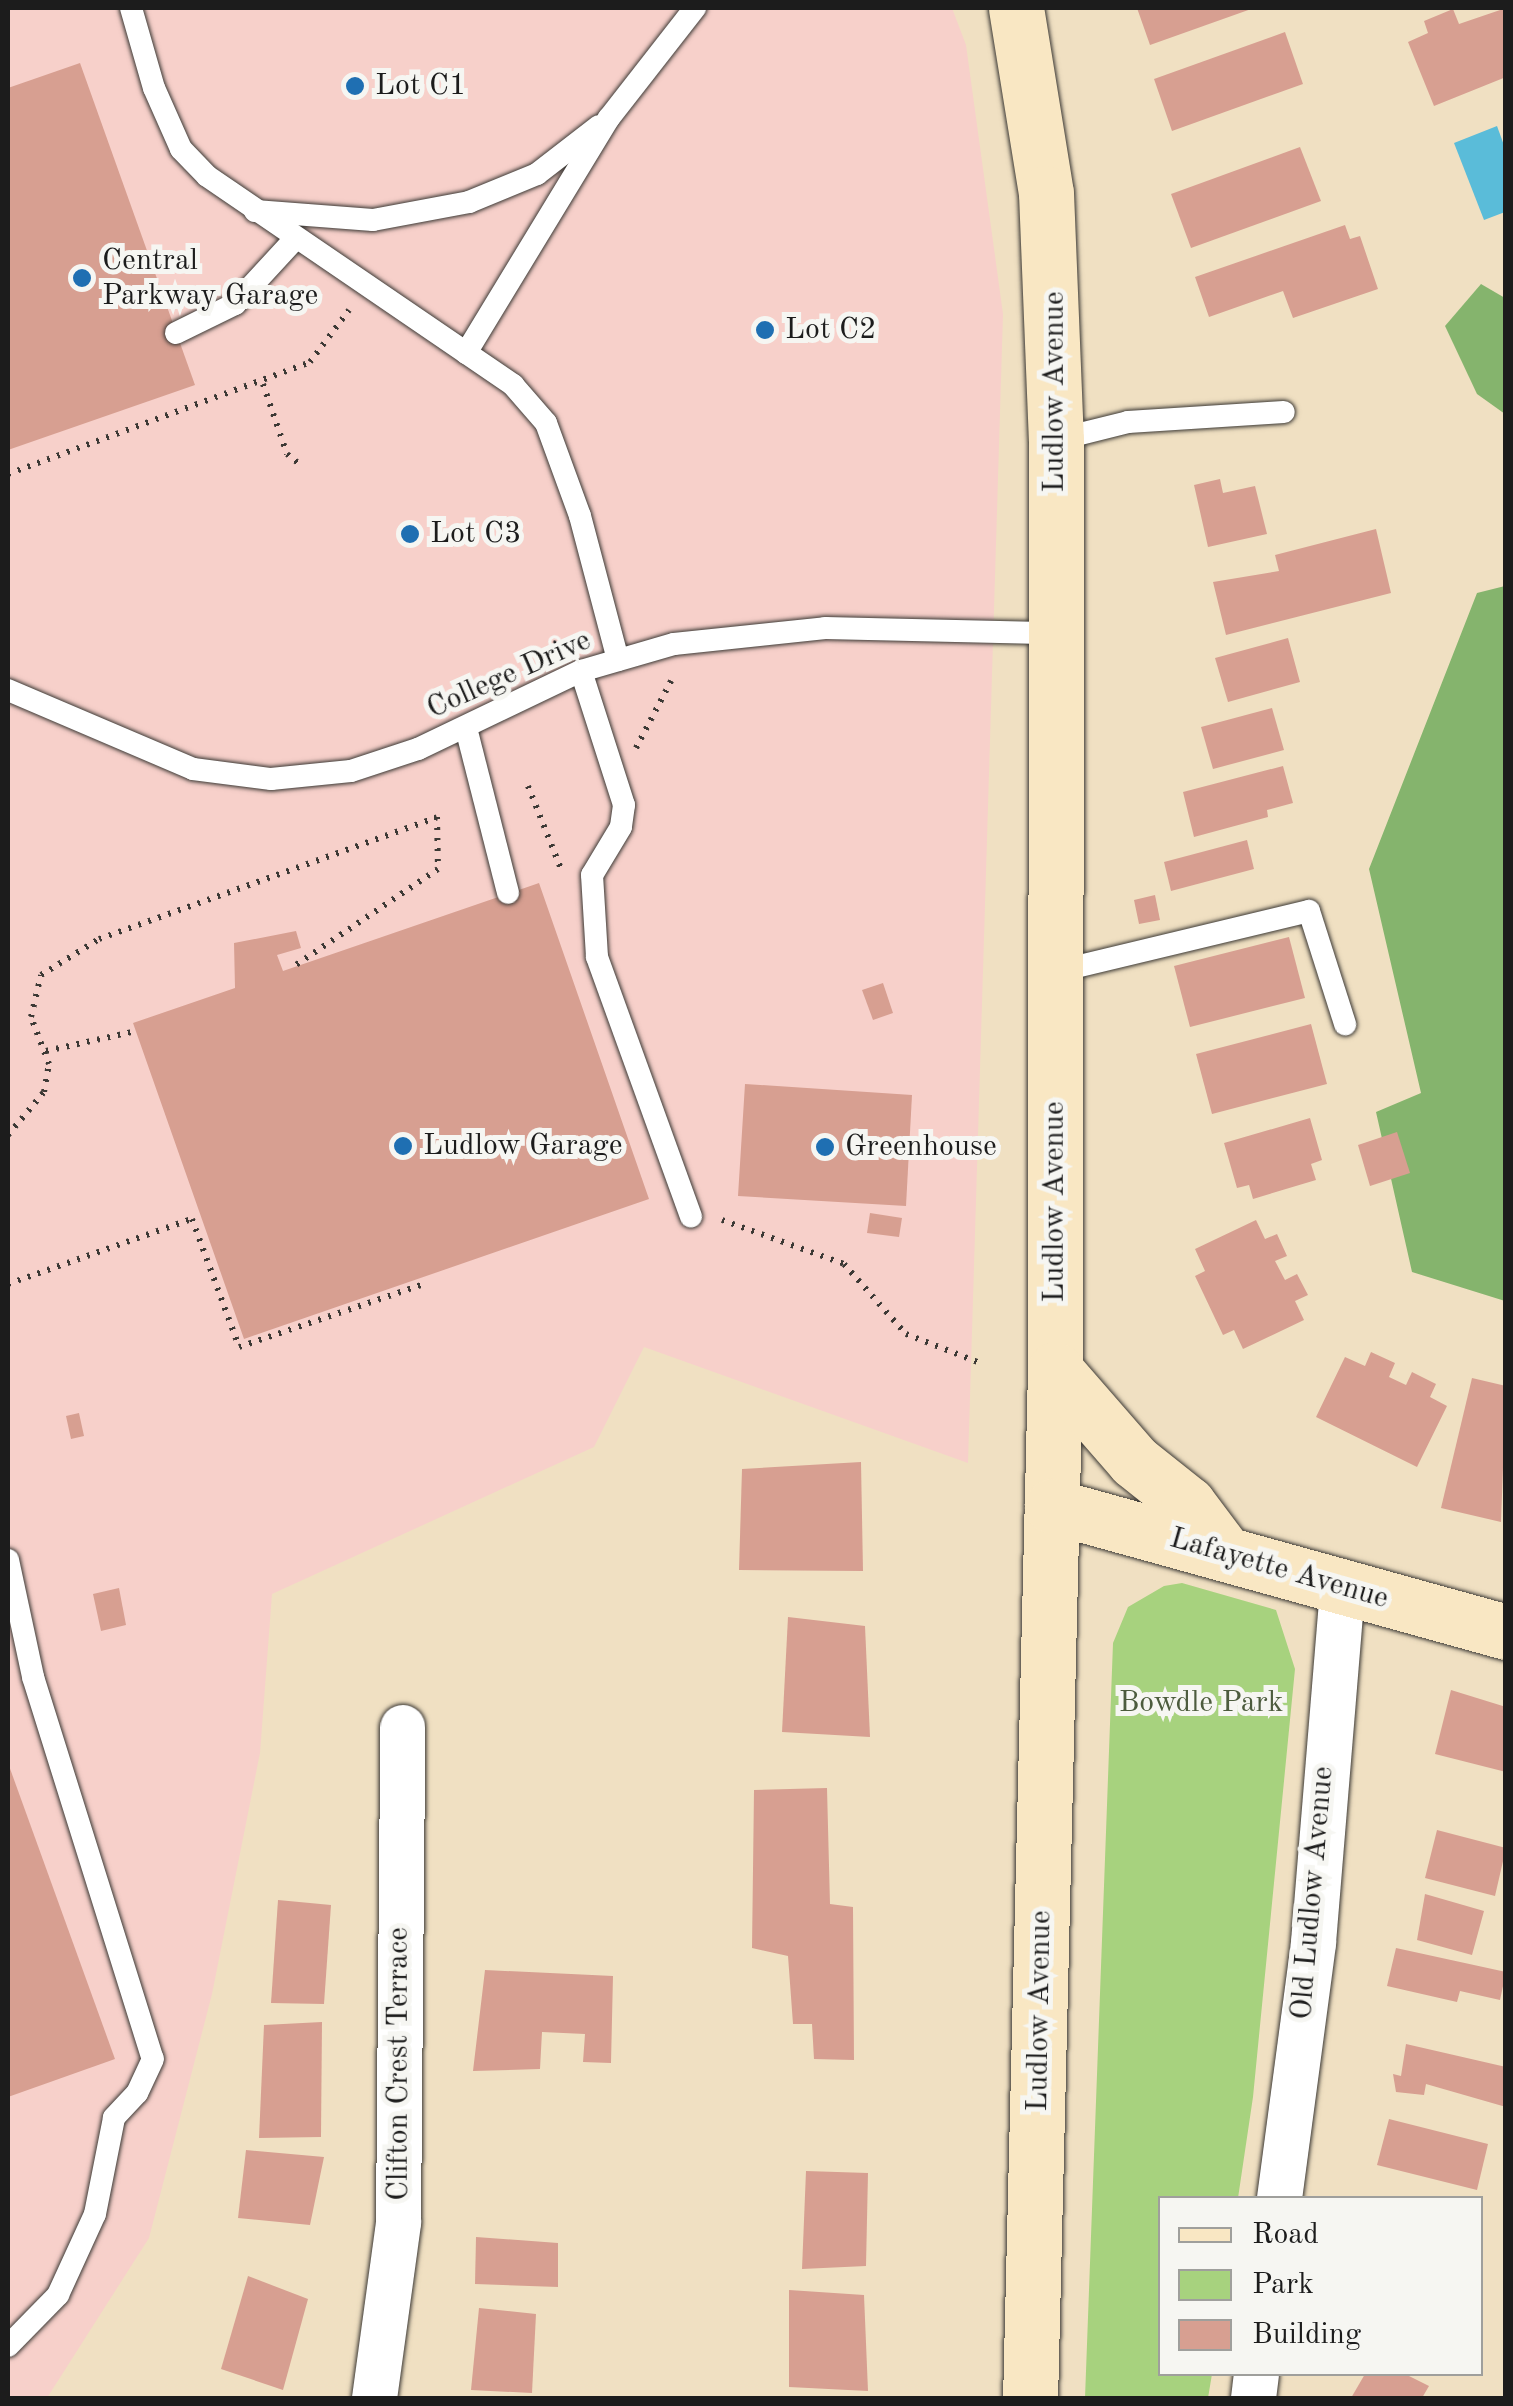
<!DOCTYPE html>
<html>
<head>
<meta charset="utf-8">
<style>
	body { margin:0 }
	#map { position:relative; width:1513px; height:2406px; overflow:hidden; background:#f0e0c2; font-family:"Old Standard TT",serif }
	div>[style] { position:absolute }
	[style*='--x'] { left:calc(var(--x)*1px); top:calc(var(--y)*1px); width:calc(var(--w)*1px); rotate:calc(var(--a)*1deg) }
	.built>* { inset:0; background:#f7d0ca }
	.green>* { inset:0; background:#a7d27e }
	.forest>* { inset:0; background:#85b46d }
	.water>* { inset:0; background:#5abcd9 }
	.building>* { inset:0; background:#d79f91 }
	.path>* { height:6px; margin-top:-3px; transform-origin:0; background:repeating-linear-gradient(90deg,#3c3935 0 2.5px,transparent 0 10.5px) }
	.roads { filter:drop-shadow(0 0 2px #3c3935) drop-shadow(0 0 2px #3c3935) }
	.lane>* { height:22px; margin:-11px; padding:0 11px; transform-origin:11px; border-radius:11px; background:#fff }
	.street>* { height:45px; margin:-22.5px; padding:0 22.5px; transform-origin:22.5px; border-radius:22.5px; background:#fff }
	.secondary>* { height:55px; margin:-27.5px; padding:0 27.5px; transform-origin:27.5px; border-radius:27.5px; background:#f9e7c3 }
	.dots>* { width:28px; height:28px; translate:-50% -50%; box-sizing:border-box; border:5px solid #f6f6f2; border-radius:50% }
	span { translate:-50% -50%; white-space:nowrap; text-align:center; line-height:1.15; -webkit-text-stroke:10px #f6f6f2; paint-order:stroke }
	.poi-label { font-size:30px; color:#1c1c1c }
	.left { translate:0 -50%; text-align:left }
	.street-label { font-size:30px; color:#1c1c1c }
	.park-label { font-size:30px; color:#4d5c3e }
	.frame { position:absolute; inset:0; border:10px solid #1c1c1c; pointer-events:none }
	.legend { position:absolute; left:1158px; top:2196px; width:325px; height:180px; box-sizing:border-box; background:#f6f6f2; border:2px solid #9f9f9c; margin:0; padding:12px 18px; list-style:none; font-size:30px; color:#1c1c1c }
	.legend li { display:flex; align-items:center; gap:20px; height:50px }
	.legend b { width:50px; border:2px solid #9f9f9c }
</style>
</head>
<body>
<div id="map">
	<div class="built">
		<i style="clip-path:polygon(8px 8px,952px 8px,966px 45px,1003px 314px,968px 1463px,644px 1347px,594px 1447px,272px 1594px,260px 1753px,212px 1994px,149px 2238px,47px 2398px,8px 2398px)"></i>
	</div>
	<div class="green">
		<i style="clip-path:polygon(1182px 1583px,1276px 1610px,1295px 1669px,1253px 2097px,1238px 2198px,1160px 2198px,1160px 2374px,1212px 2374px,1208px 2398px,1085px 2398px,1113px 1643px,1128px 1607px,1164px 1586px)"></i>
	</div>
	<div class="forest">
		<i style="clip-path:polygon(1481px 284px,1505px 298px,1505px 414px,1477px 394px,1445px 326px)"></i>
		<i style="clip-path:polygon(1505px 586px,1505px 1301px,1412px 1272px,1376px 1112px,1421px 1093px,1369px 869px,1477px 593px)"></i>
	</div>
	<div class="water">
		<i style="clip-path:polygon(1497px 126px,1505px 148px,1505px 212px,1484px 220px,1454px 143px)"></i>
	</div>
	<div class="building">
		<i style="clip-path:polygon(1137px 8px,1254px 8px,1150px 45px)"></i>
		<i style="clip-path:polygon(1506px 8px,1506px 77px,1434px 106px,1408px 42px,1428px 33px,1424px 21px,1453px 9px,1459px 24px)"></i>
		<i style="clip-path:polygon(1285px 32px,1303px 84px,1172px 131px,1154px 79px)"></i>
		<i style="clip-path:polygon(80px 63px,195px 385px,8px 450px,8px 88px)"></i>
		<i style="clip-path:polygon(1300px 147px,1321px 201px,1191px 248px,1171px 194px)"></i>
		<i style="clip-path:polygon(1345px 225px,1350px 239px,1360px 236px,1378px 289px,1293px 318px,1283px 291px,1209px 317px,1195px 277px)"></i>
		<i style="clip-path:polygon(1220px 479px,1223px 493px,1255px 486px,1267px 534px,1208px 547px,1194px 485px)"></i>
		<i style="clip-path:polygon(1376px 529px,1391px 593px,1226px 635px,1213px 582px,1279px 571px,1275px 555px)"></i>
		<i style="clip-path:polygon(1288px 638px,1300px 682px,1228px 702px,1215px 658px)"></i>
		<i style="clip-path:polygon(1272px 708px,1284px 750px,1213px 769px,1201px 727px)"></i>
		<i style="clip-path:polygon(1283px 766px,1293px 803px,1267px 810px,1268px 817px,1194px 837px,1183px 792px)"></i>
		<i style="clip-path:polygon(1247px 840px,1254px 869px,1171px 891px,1164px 862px)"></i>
		<i style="clip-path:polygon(539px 883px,649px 1199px,244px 1339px,133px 1023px,235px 988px,234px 943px,296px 931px,301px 948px,277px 955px,283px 971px)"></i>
		<i style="clip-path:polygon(1155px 895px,1160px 920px,1139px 924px,1134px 900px)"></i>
		<i style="clip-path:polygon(1289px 937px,1305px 998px,1190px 1027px,1174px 966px)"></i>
		<i style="clip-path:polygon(883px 983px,893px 1013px,873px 1020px,862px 990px)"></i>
		<i style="clip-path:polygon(1311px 1024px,1327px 1084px,1212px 1114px,1196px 1054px)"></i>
		<i style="clip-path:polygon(745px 1084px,912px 1095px,906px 1206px,738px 1196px)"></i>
		<i style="clip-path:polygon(1310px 1118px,1322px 1160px,1311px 1164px,1316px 1180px,1253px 1199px,1249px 1185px,1237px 1188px,1224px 1143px)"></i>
		<i style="clip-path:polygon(1397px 1132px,1410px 1173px,1370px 1186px,1358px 1145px)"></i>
		<i style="clip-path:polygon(870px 1213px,902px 1218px,899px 1237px,867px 1233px)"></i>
		<i style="clip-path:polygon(1256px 1220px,1265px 1239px,1277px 1234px,1287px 1256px,1275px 1261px,1285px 1280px,1297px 1274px,1308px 1295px,1295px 1301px,1304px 1320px,1243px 1349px,1234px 1330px,1223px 1335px,1195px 1276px,1205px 1271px,1195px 1249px)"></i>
		<i style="clip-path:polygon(1371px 1352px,1395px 1363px,1389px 1377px,1406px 1385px,1412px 1372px,1436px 1384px,1430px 1397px,1447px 1406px,1417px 1467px,1316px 1417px,1345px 1357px,1365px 1366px)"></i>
		<i style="clip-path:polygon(1472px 1378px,1506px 1386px,1501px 1522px,1441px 1508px)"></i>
		<i style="clip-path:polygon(79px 1413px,84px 1436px,71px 1439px,66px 1416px)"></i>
		<i style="clip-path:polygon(861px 1462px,863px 1571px,739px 1570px,742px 1469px)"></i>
		<i style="clip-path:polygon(119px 1588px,126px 1625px,101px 1631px,93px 1594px)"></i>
		<i style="clip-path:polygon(788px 1617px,865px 1626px,870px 1737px,782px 1732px)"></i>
		<i style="clip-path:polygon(1451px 1690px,1506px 1707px,1506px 1772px,1435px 1754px)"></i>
		<i style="clip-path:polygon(8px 1763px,115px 2059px,8px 2097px)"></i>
		<i style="clip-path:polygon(827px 1788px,830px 1904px,853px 1907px,854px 2060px,814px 2059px,812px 2024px,793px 2024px,788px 1956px,752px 1948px,754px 1790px)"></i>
		<i style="clip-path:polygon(1437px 1830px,1506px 1848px,1495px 1896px,1425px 1878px)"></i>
		<i style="clip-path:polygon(1425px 1894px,1484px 1911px,1472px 1955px,1417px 1940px)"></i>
		<i style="clip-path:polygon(278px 1900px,331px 1905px,324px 2004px,271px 2003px)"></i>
		<i style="clip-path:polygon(1396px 1948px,1506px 1972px,1500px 2000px,1460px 1991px,1457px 2002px,1387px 1986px)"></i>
		<i style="clip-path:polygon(485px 1970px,613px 1976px,611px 2063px,583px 2062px,585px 2034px,542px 2032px,540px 2069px,473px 2071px)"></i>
		<i style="clip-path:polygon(322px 2022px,321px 2137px,259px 2138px,264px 2025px)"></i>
		<i style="clip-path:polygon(1406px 2044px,1506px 2067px,1506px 2107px,1426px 2084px,1424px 2095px,1396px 2092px,1393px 2074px,1401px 2076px)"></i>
		<i style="clip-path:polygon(1389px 2119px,1488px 2144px,1477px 2190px,1377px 2165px)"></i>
		<i style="clip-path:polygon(246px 2150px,324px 2157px,310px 2225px,238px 2218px)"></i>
		<i style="clip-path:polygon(806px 2171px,868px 2173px,866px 2266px,802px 2269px)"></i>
		<i style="clip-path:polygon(476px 2237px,558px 2243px,558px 2287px,475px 2284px)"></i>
		<i style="clip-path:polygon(248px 2276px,308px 2299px,283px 2390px,221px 2369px)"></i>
		<i style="clip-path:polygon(789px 2290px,864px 2295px,868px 2391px,789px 2387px)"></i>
		<i style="clip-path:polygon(479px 2308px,536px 2314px,532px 2393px,471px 2390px)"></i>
		<i style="clip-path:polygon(1365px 2374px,1405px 2374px,1429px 2386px,1422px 2398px,1351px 2398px)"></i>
	</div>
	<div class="path">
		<i style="--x:263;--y:384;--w:74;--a:71.1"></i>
		<i style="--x:287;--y:454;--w:14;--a:39"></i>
		<i style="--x:8;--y:474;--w:322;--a:-20.3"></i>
		<i style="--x:310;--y:362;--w:65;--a:-53.1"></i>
		<i style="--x:636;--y:748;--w:76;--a:-62.4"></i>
		<i style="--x:528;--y:786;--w:89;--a:68.3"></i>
		<i style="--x:46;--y:1051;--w:92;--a:-12.5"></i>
		<i style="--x:8;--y:1135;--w:56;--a:-50.1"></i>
		<i style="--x:44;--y:1092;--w:28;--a:-80"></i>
		<i style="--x:49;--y:1064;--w:50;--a:-111"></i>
		<i style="--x:31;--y:1017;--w:43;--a:-76.6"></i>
		<i style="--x:41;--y:975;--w:68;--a:-31.8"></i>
		<i style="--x:99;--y:939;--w:359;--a:-19.8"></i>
		<i style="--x:437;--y:817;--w:52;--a:88.9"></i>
		<i style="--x:438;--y:869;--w:177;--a:146"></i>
		<i style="--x:722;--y:1220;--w:130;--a:19.8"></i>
		<i style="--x:844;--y:1264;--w:94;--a:48.5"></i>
		<i style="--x:906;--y:1334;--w:79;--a:21.4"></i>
		<i style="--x:8;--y:1284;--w:195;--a:-19.5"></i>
		<i style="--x:192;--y:1219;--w:136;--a:69.8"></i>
		<i style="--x:239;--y:1347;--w:192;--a:-18.8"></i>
	</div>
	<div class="roads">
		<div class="lane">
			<i style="--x:131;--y:8;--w:83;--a:74"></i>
			<i style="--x:154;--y:88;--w:67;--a:66.1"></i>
			<i style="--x:181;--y:149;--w:37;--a:46"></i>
			<i style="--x:207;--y:176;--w:371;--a:34.3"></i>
			<i style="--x:513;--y:385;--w:50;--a:49"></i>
			<i style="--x:546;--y:423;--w:99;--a:69.9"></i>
			<i style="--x:580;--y:516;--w:149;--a:75.2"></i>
			<i style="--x:255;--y:211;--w:118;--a:4.4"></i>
			<i style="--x:373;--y:220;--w:98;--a:-10.6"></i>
			<i style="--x:469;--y:202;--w:74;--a:-22.4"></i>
			<i style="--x:537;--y:174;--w:78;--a:-37.7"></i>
			<i style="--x:176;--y:333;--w:66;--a:-26.2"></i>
			<i style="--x:235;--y:304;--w:88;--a:-47.3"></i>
			<i style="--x:466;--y:353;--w:275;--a:-58.7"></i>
			<i style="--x:609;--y:118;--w:140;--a:-52"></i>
			<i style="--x:1056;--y:440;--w:74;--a:-14"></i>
			<i style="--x:1128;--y:422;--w:156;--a:-3.7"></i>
			<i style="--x:581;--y:671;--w:141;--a:72.2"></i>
			<i style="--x:624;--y:805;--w:22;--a:98"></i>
			<i style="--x:621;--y:827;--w:56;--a:121.1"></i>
			<i style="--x:592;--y:875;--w:82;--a:86.5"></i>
			<i style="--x:597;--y:957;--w:276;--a:70.1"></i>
			<i style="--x:8;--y:690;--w:201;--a:23.1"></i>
			<i style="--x:193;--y:769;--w:79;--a:7.3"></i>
			<i style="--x:271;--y:779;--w:80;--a:-5.7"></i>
			<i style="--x:351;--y:771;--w:71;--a:-18.2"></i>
			<i style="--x:418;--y:749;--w:181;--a:-25.6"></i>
			<i style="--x:581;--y:671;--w:97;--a:-16.2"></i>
			<i style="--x:674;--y:644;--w:152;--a:-6"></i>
			<i style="--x:825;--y:628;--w:229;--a:1.3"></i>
			<i style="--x:466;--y:728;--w:170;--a:75.7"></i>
			<i style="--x:1055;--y:972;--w:261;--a:-13.5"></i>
			<i style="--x:1309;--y:911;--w:119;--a:72.3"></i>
			<i style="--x:8;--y:1560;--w:120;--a:77.9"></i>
			<i style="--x:33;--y:1677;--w:400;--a:72.6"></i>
			<i style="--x:153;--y:2059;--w:38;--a:115"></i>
			<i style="--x:137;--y:2093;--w:34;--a:133"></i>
			<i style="--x:114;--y:2118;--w:98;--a:101.2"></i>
			<i style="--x:95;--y:2214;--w:89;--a:114.6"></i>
			<i style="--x:58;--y:2295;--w:71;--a:134.4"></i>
		</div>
		<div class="street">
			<i style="--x:1279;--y:2198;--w:258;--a:-82.4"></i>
			<i style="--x:1313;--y:1942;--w:356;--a:-85.3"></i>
			<i style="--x:374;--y:2398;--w:178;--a:-82.2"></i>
			<i style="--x:398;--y:2222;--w:495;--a:-89.5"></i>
			<i style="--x:1253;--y:2398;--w:24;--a:-83"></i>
		</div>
		<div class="secondary">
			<i style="--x:1016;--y:8;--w:187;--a:80.8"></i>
			<i style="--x:1046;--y:193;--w:247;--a:87.7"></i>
			<i style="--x:1056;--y:440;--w:930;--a:90.06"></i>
			<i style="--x:1055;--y:1370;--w:1028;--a:91.39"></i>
			<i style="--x:1055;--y:1370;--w:121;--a:49"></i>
			<i style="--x:1134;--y:1461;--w:69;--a:38.5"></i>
			<i style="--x:1188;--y:1504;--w:60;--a:53.1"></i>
			<i style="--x:1052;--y:1506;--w:471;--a:15.5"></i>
		</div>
	</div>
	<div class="dots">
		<i style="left:355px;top:86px;background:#1f6fb2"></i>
		<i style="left:82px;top:278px;background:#1f6fb2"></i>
		<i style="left:765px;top:330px;background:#1f6fb2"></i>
		<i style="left:410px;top:534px;background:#1f6fb2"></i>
		<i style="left:403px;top:1146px;background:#1f6fb2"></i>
		<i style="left:825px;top:1147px;background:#1f6fb2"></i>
	</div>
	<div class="poi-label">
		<span class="left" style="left:375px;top:86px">Lot C1</span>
		<span class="left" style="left:102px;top:278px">Central<br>Parkway Garage</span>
		<span class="left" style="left:785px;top:330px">Lot C2</span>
		<span class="left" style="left:430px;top:534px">Lot C3</span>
		<span class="left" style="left:423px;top:1146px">Ludlow Garage</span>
		<span class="left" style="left:845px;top:1147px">Greenhouse</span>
	</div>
	<div class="street-label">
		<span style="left:1055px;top:392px;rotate:-90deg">Ludlow Avenue</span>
		<span style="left:509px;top:675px;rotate:-24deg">College Drive</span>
		<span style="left:1055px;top:1202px;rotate:-90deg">Ludlow Avenue</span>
		<span style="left:1279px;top:1569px;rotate:16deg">Lafayette Avenue</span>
		<span style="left:1313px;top:1893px;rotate:-85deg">Old Ludlow Avenue</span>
		<span style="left:1040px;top:2011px;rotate:-89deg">Ludlow Avenue</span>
		<span style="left:399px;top:2064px;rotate:-90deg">Clifton Crest Terrace</span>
	</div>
	<div class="park-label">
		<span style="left:1201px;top:1703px">Bowdle Park</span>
	</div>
	<div class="frame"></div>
	<ul class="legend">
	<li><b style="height:12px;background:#f9e7c3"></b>Road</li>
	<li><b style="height:28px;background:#a7d27e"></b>Park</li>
	<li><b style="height:28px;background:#d79f91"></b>Building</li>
	</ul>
</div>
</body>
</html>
